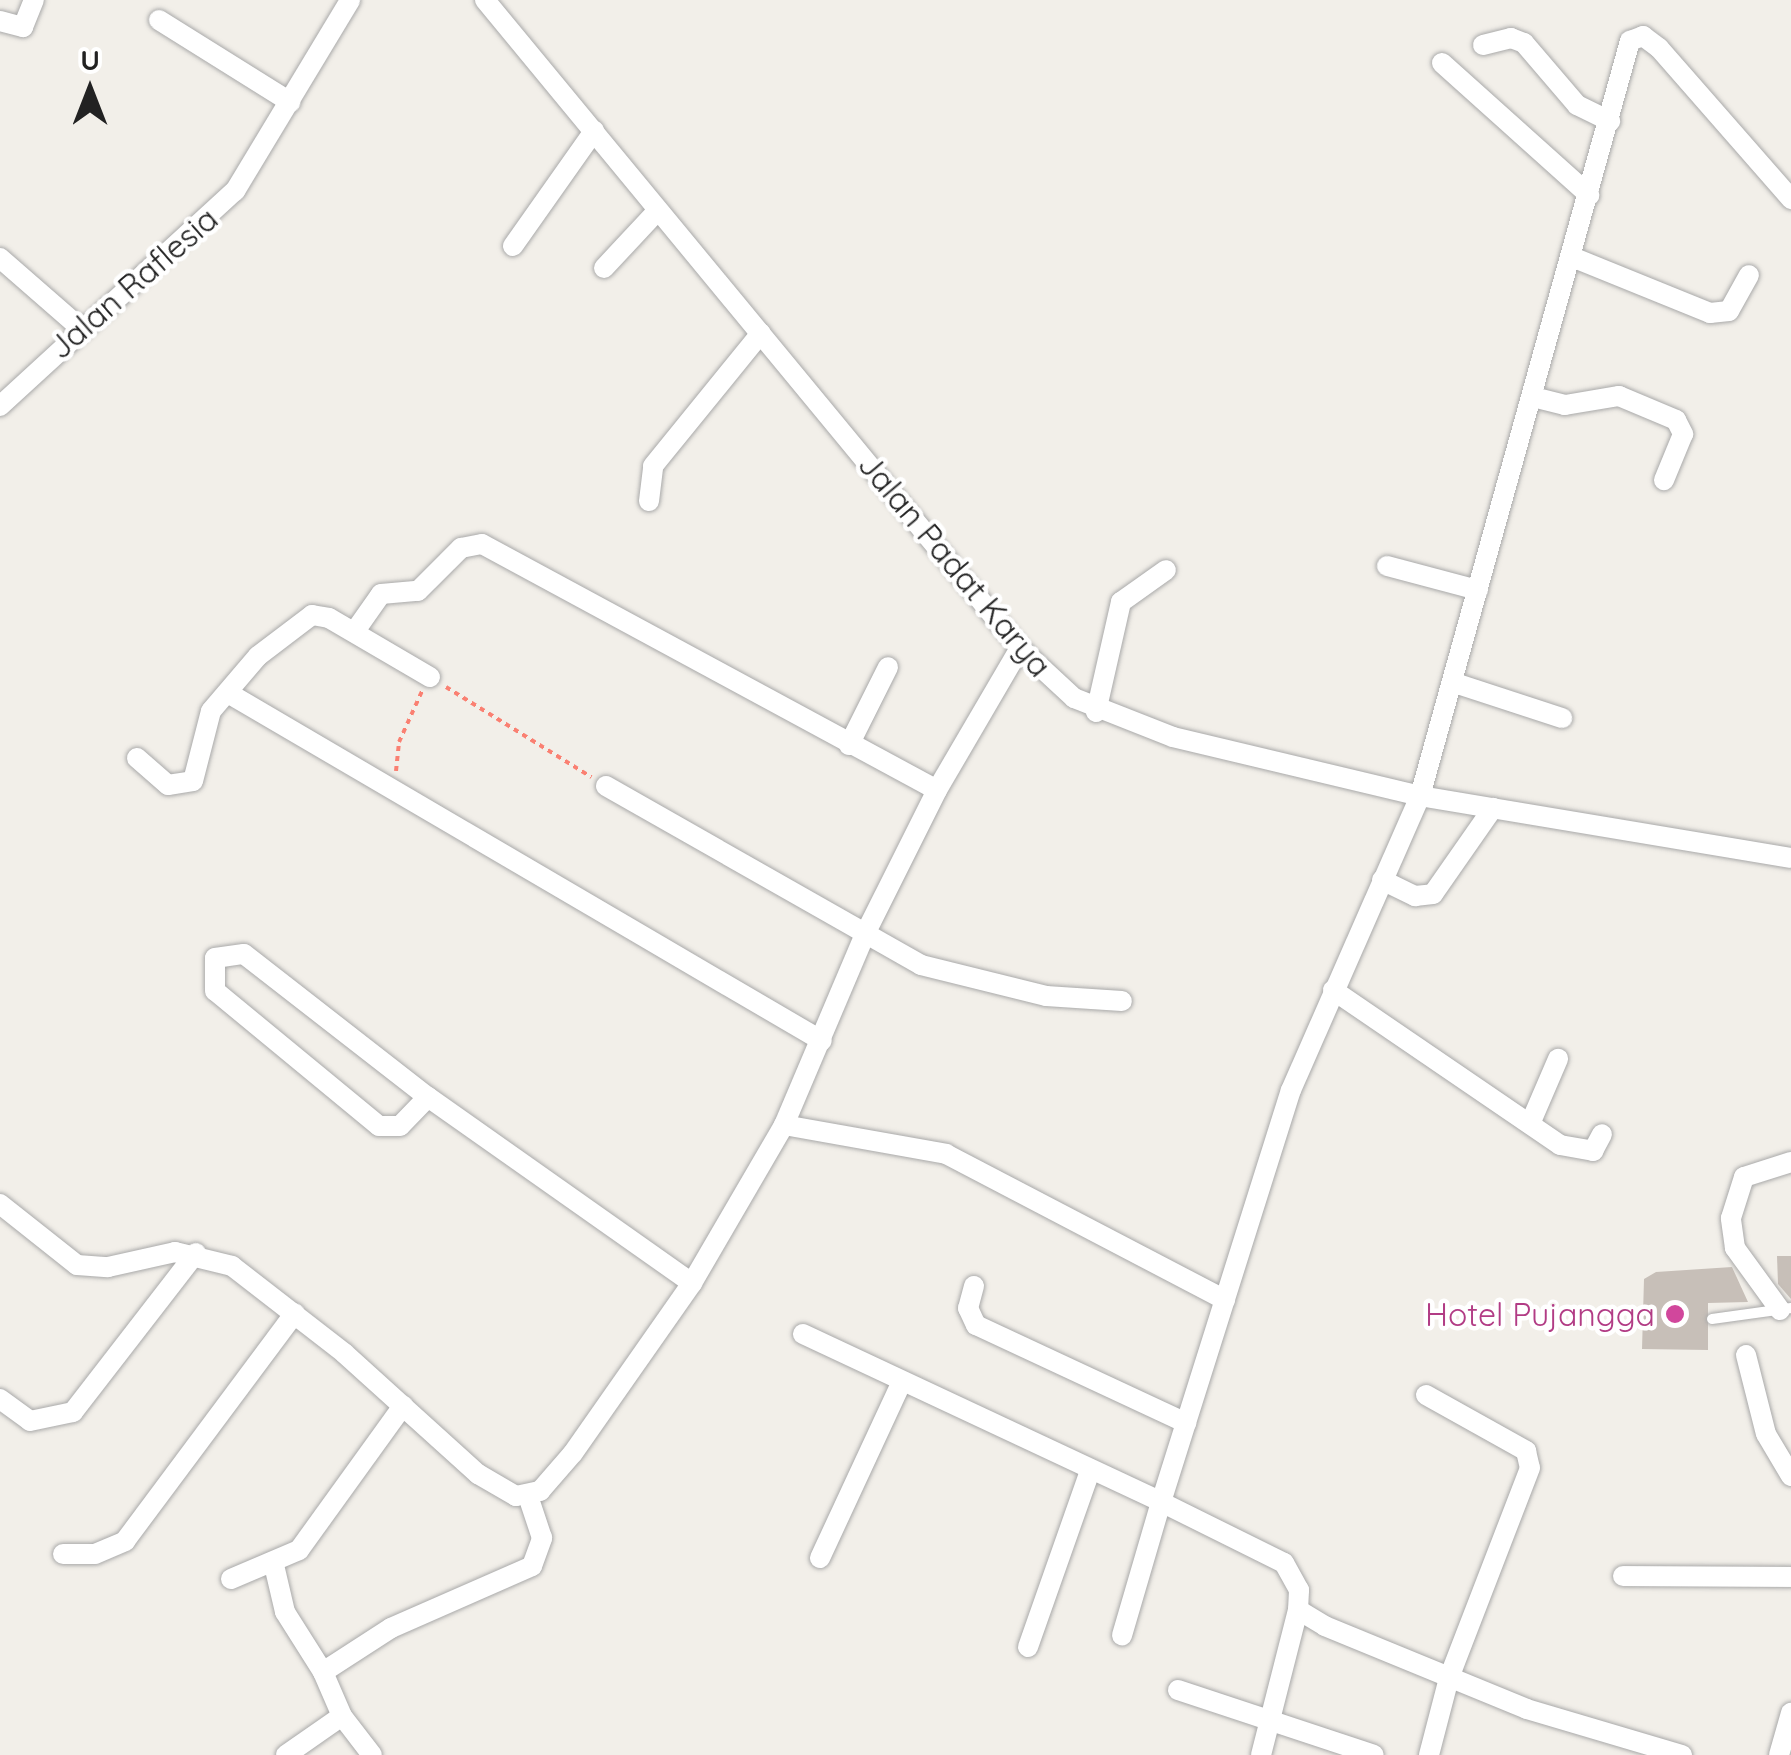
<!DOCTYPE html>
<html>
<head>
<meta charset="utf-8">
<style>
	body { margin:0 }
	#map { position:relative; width:1791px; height:1755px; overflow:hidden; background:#f2efe9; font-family:Quicksand,sans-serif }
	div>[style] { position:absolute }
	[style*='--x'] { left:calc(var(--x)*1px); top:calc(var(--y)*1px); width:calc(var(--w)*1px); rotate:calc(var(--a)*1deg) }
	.building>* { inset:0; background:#c7bfb8 }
	.path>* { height:4px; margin-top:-2px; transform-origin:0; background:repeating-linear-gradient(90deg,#fa8072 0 5px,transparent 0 10px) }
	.roads { filter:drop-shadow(0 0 2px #a9a9a9) drop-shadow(0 0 2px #a9a9a9) }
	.service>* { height:10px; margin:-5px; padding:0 5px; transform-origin:5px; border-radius:5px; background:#fff }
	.minor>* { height:20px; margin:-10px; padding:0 10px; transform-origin:10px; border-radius:10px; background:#fff }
	.dots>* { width:28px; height:28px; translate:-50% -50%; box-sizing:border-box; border:5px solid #fff; border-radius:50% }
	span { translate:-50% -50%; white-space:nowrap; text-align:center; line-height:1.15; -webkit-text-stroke:9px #fff; paint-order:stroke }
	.street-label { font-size:32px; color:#222 }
	.hotel-label { font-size:32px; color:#b23c85 }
	.right { translate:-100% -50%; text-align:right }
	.north { position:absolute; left:40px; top:40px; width:100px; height:100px; -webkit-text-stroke:8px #fff; paint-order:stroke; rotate:0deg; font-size:28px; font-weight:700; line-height:40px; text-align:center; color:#222 }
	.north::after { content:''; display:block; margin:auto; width:35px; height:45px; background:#222; clip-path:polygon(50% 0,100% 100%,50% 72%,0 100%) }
</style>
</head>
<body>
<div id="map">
	<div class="building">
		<i style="clip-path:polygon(1777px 1256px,1791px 1256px,1791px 1299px,1778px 1284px)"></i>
		<i style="clip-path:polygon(1732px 1267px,1748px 1302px,1708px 1303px,1708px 1350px,1642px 1349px,1644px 1279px,1656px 1272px)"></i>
	</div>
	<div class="path">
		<i style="--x:446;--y:687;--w:171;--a:31.8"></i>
		<i style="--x:396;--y:771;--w:29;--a:-84"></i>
		<i style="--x:399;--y:742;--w:56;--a:-65.7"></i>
	</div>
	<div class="roads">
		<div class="service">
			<i style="--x:1712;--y:1319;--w:80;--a:-7.9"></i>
		</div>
		<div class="minor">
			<i style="--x:485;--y:0;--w:840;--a:50.46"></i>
			<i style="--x:1020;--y:648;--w:74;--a:42.8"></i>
			<i style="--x:1074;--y:698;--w:106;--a:21.5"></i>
			<i style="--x:1173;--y:737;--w:254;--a:13.4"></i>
			<i style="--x:1420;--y:796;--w:376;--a:9.5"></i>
			<i style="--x:159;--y:20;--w:155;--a:32"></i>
			<i style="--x:0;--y:21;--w:24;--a:15"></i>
			<i style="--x:23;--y:27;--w:29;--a:-68"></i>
			<i style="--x:1483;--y:45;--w:29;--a:-14"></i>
			<i style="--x:1511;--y:38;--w:14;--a:21"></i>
			<i style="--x:1524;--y:43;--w:82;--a:49.5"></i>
			<i style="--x:1577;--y:105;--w:37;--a:26"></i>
			<i style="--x:1442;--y:63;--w:198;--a:41.9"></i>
			<i style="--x:513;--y:246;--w:141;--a:-54.8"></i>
			<i style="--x:1572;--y:257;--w:149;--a:22.1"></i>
			<i style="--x:1710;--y:313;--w:19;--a:-6"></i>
			<i style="--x:1729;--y:311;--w:41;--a:-60.9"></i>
			<i style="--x:0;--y:258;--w:105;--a:41.1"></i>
			<i style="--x:604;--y:268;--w:79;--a:-47"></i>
			<i style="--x:1533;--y:397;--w:33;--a:14"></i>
			<i style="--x:1565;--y:405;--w:55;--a:-9.5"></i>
			<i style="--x:1619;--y:396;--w:62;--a:22.8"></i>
			<i style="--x:1676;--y:420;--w:16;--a:63"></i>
			<i style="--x:1683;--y:434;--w:50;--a:112.4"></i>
			<i style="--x:0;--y:406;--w:319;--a:-42.5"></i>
			<i style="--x:235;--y:191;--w:223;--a:-58.9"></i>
			<i style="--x:649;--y:501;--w:35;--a:-83"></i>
			<i style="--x:653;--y:466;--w:171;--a:-50.9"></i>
			<i style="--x:1387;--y:566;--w:94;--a:14.8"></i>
			<i style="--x:355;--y:631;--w:45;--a:-54.9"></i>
			<i style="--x:381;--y:594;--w:37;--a:-5"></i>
			<i style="--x:418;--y:591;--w:61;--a:-45"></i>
			<i style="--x:461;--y:548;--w:21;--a:-11"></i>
			<i style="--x:482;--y:544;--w:517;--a:28.4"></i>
			<i style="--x:1452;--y:682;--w:116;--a:18.1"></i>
			<i style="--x:228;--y:693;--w:688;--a:30.36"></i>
			<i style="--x:1096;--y:712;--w:113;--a:-77.2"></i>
			<i style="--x:1121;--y:602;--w:55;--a:-35.4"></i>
			<i style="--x:849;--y:745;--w:87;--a:-63.4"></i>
			<i style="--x:137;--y:758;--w:41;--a:41.1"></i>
			<i style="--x:168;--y:785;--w:25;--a:-9"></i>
			<i style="--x:193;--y:781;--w:72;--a:-75.6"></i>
			<i style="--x:211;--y:711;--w:72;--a:-49.5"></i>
			<i style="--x:258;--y:656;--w:68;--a:-37.2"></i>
			<i style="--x:312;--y:615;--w:17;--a:10"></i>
			<i style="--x:329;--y:618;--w:117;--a:30.3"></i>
			<i style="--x:606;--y:786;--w:362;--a:29.6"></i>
			<i style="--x:921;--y:965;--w:129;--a:13.9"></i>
			<i style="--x:1046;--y:996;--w:76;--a:3.8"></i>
			<i style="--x:1382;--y:880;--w:37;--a:26"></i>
			<i style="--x:1415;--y:896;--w:18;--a:-6"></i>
			<i style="--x:1433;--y:894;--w:105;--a:-55.1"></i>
			<i style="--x:1333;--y:990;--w:275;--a:34.3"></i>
			<i style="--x:1560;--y:1145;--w:34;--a:10"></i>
			<i style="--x:1593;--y:1151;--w:19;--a:-62"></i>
			<i style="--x:428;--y:1097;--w:40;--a:134"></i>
			<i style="--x:400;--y:1126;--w:21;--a:180"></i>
			<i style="--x:379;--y:1126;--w:212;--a:-140.5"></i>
			<i style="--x:215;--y:991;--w:33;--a:-90"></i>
			<i style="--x:215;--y:958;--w:29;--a:-8"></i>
			<i style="--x:244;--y:954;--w:233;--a:37.9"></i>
			<i style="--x:428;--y:1097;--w:323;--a:35.2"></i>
			<i style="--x:1530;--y:1124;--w:71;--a:-66.7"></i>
			<i style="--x:784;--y:1125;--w:207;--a:-67"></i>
			<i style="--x:865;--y:934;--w:161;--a:-63.4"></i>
			<i style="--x:937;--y:790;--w:164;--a:-59.7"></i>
			<i style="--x:0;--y:1204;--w:98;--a:38.4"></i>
			<i style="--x:77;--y:1265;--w:31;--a:4"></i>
			<i style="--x:108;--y:1267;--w:69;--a:-12.6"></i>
			<i style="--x:175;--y:1252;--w:59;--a:13.8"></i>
			<i style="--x:232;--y:1266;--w:142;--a:37.8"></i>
			<i style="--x:344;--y:1353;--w:181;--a:42.1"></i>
			<i style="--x:478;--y:1474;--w:44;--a:30.1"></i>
			<i style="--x:516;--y:1496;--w:25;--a:-12"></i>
			<i style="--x:540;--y:1491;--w:50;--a:-49"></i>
			<i style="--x:573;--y:1453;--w:208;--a:-55"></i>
			<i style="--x:692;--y:1283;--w:183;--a:-59.8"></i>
			<i style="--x:784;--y:1125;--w:165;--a:10.1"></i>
			<i style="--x:946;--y:1154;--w:315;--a:27.6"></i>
			<i style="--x:974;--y:1286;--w:23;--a:105"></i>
			<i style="--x:968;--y:1308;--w:19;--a:65"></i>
			<i style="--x:976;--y:1325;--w:232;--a:25"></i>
			<i style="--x:1780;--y:1310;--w:77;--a:-126"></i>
			<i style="--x:1735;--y:1248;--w:30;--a:-98"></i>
			<i style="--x:1731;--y:1218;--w:43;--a:-72.4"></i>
			<i style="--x:1744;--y:1177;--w:49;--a:-17.7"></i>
			<i style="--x:803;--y:1334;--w:395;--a:25.1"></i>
			<i style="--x:1161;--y:1502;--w:139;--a:106.3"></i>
			<i style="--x:1746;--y:1355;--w:81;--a:75.8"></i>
			<i style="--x:1766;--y:1434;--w:49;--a:59.2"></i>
			<i style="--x:1426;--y:1395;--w:115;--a:29.2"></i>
			<i style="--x:1526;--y:1451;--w:17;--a:77"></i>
			<i style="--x:1530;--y:1468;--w:225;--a:111.1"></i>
			<i style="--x:1449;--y:1678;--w:80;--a:104.6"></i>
			<i style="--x:0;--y:1399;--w:37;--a:36"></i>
			<i style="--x:30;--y:1421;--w:44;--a:-11.8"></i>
			<i style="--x:73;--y:1412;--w:201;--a:-52.3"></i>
			<i style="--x:63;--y:1554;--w:32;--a:0"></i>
			<i style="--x:95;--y:1554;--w:33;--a:-23"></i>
			<i style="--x:125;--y:1541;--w:284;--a:-53.3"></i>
			<i style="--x:820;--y:1558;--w:195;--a:-65.1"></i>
			<i style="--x:274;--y:1565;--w:48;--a:76.8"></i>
			<i style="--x:285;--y:1612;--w:71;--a:57.7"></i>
			<i style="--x:1623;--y:1576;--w:168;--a:0.3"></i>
			<i style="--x:231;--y:1579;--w:74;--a:-23.1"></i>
			<i style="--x:299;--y:1550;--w:178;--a:-54.2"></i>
			<i style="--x:1028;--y:1647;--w:187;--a:-70.6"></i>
			<i style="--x:1178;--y:1690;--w:206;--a:18.3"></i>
			<i style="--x:342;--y:1716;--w:49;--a:52.4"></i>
			<i style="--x:286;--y:1755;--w:68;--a:-34.9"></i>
			<i style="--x:342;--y:1716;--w:48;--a:-113.4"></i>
			<i style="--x:323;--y:1672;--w:81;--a:-32.9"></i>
			<i style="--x:391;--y:1628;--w:154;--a:-23.7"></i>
			<i style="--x:532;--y:1566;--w:30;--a:-70"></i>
			<i style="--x:542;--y:1538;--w:44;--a:-108.4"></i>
			<i style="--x:1261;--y:1755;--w:150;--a:-75.7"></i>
			<i style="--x:1682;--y:1755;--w:162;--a:-163.5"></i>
			<i style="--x:1527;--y:1709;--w:218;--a:-157.7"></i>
			<i style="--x:1325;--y:1626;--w:31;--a:-149"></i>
			<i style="--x:1298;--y:1610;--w:20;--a:-87"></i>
			<i style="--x:1299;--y:1590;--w:31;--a:-119"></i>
			<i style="--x:1284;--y:1563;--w:137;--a:-153.6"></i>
			<i style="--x:1161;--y:1502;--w:432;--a:-72.5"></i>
			<i style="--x:1291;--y:1090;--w:321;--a:-66.3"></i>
			<i style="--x:1420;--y:796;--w:784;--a:-74.46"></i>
			<i style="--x:1630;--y:41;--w:14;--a:-21"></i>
			<i style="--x:1643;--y:36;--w:20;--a:37"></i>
			<i style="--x:1659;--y:48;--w:201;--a:48.8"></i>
			<i style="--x:1779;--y:1755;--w:44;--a:-74.1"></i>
		</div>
	</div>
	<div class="dots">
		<i style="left:1675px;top:1314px;background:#d1479c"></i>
	</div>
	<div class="street-label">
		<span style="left:133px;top:283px;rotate:-41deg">Jalan Raflesia</span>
		<span style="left:955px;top:565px;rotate:50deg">Jalan Padat Karya</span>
	</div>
	<div class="hotel-label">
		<span class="right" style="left:1655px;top:1314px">Hotel Pujangga</span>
	</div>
	<div class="north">U</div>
</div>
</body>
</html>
